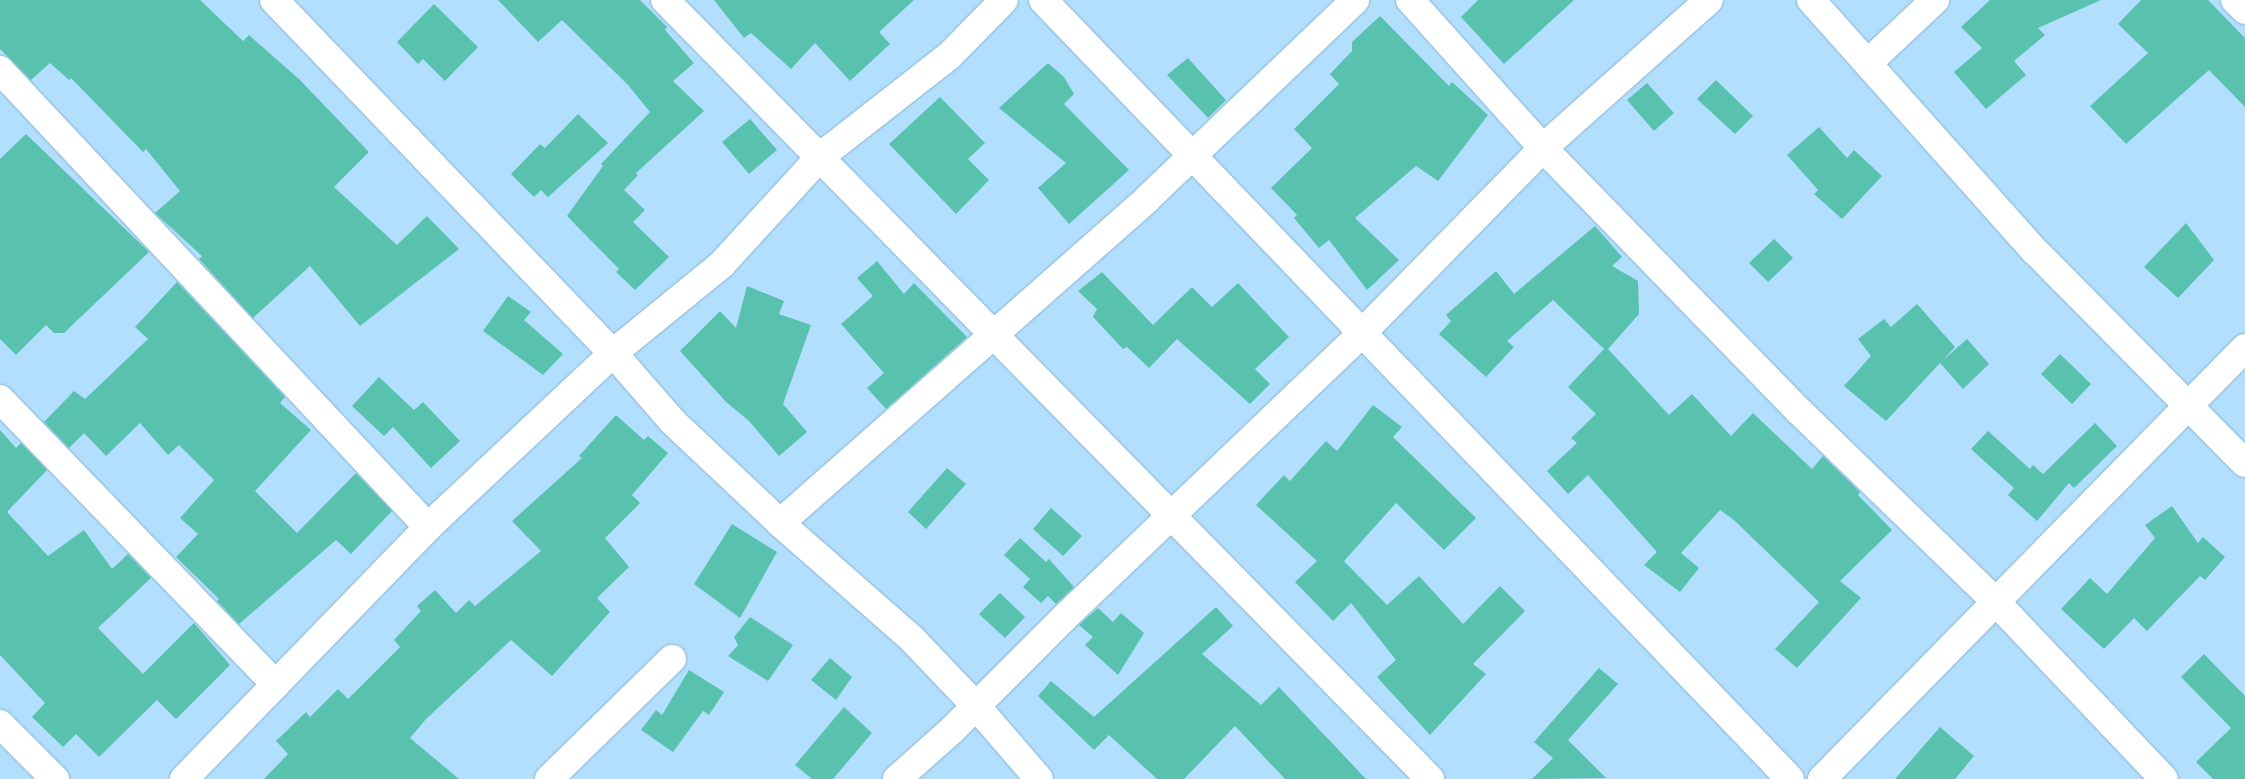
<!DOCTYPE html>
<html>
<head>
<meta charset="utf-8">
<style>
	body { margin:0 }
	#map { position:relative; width:2245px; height:779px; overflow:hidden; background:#b3dfff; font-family:Raleway,sans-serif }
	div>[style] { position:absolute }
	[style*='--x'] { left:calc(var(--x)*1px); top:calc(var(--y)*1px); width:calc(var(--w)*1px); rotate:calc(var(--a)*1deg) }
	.building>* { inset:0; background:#58c2ae }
	.roads { filter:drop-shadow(0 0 1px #89b4d2) drop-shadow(0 0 1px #89b4d2) }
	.minor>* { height:28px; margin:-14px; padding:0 14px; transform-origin:14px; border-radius:14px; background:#fff }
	span { translate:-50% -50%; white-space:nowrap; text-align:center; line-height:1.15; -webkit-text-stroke:4px #f6fafe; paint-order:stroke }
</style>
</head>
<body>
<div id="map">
	<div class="building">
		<i style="clip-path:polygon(0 0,200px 0,243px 41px,249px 35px,300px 80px,369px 152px,334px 187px,397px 245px,427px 216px,459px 249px,360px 326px,310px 266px,253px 318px,199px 259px,202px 256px,155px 213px,180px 191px,146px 149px,143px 152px,71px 78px,69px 80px,50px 63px,31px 80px,0 49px)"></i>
		<i style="clip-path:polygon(498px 0,640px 0,667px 27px,665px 30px,694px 63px,673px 81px,704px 111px,636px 173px,638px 175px,624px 190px,645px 210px,633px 222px,669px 257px,635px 290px,616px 272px,619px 269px,567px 216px,603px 166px,601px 164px,650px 112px,628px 85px,562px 20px,538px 42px)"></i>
		<i style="clip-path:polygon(714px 0,914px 0,879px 32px,890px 44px,850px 81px,815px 43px,791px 69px,751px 33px,744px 38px)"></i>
		<i style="clip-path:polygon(1478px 0,1574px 0,1504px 64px,1461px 17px)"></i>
		<i style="clip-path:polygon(1990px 0,2101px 0,2038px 28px,2045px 35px,2014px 61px,2026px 75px,1986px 109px,1954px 72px,1982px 48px,1961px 27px)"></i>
		<i style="clip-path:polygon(2141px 0,2208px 0,2245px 38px,2245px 107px,2209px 70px,2126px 144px,2090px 106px,2148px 53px,2118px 24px)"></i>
		<i style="clip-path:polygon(434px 4px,478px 47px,445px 81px,423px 59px,418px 64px,397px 42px)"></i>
		<i style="clip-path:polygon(1380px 16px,1449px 86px,1452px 82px,1488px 115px,1438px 181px,1416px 166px,1355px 218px,1399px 260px,1367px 290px,1329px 240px,1319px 248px,1294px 218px,1297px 215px,1271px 188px,1312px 148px,1294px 129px,1339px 84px,1330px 74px,1352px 51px,1352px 42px)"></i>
		<i style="clip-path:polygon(1188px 58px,1226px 100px,1208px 118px,1167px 75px)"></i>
		<i style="clip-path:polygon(1048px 63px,1064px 77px,1074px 94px,1064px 104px,1129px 170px,1069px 224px,1038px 188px,1066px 163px,999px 108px)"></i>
		<i style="clip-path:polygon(1716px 80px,1753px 116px,1735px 134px,1697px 99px)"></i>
		<i style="clip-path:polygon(1647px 83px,1674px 113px,1654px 131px,1627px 100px)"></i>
		<i style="clip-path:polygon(940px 97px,985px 143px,968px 159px,989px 180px,956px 214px,889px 144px)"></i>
		<i style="clip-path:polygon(578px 114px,608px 143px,548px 197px,541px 190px,534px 197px,511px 174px,540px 144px,545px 148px)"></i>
		<i style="clip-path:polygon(750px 119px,777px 150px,749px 174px,722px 142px)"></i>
		<i style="clip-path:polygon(1819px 127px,1847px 158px,1854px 150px,1882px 176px,1842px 219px,1814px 194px,1818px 190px,1787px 155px)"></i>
		<i style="clip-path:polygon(26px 134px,149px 252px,64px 333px,54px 333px,46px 325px,16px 355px,0 339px,0 159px)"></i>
		<i style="clip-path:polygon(2186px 223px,2214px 260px,2178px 298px,2144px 267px)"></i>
		<i style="clip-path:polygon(1595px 226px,1622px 257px,1612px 266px,1638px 281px,1639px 314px,1608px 349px,1669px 415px,1692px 394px,1731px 436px,1753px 413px,1812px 469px,1823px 456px,1860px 492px,1858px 495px,1892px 530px,1840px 581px,1861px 598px,1797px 668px,1775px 649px,1819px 602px,1735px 521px,1720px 510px,1681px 553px,1699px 568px,1680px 592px,1644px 565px,1657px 552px,1588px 475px,1568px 494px,1547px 471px,1577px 443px,1571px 438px,1596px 414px,1568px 387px,1604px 349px,1553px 300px,1507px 341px,1514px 347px,1486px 377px,1439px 334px,1451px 321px,1446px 315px,1496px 271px,1514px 294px)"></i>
		<i style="clip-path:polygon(1774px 239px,1793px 258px,1768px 282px,1749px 263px)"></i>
		<i style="clip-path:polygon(877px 261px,904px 294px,914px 283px,967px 337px,886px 409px,867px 388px,884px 373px,841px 324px,873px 296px,857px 278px)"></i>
		<i style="clip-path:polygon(1102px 272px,1153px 325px,1192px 287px,1212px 307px,1238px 283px,1289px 337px,1255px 369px,1270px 384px,1250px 404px,1177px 339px,1149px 368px,1127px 347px,1123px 349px,1093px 317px,1097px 309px,1078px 291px)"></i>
		<i style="clip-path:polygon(177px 282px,285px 397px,280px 403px,311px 430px,255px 491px,297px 533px,356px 473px,392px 511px,351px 554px,336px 540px,239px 624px,217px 601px,219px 599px,176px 557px,198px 534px,180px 518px,214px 480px,179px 445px,168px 455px,140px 423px,106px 456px,84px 433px,69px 448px,44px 422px,74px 391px,85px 399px,148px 339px,135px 327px)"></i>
		<i style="clip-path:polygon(747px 286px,784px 301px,779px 314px,811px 325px,783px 404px,807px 432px,779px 456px,749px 421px,726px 402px,680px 351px,720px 311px,736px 328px)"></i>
		<i style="clip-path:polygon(508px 296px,531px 312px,524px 320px,563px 354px,543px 375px,483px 331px)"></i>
		<i style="clip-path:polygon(1917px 304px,1955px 347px,1942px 361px,1967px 339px,1989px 364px,1963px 389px,1940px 363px,1886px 421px,1844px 386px,1871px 356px,1858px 339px,1884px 319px,1891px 327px)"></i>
		<i style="clip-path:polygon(2060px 354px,2091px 384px,2072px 404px,2041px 374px)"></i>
		<i style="clip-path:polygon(379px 377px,414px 410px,423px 402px,460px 441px,431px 468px,393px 427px,384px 436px,352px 406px)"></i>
		<i style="clip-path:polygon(1373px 405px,1402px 427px,1393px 437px,1476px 518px,1444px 550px,1396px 503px,1344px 561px,1387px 605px,1419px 576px,1463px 624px,1500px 586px,1525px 611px,1473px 664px,1486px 674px,1430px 735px,1377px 677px,1396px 660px,1351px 603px,1333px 621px,1295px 582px,1317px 561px,1256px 505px,1284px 475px,1290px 481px,1326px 441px,1337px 451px)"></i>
		<i style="clip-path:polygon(616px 415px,644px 440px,648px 436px,668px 453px,632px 495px,640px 503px,605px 538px,629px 567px,597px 598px,610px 612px,552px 676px,511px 640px,426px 719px,410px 738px,459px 779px,264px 779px,288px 754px,276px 741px,306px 712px,310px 717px,338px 689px,348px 699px,400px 647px,394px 640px,421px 611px,417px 606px,435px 590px,456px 613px,469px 600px,475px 606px,541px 551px,512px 521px,582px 458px,579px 456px)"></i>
		<i style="clip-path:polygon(2095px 423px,2117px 446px,2074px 488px,2069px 483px,2037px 521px,2008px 495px,2014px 488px,1971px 449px,1988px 431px,2030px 469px,2033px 465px,2043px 474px)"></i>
		<i style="clip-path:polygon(0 430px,16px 448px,21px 443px,47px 470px,7px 512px,48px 556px,84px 530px,112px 569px,128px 554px,151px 578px,98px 628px,143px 674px,194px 623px,230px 665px,176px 719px,157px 700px,99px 757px,76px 734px,63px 747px,32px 717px,45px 703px,0 655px)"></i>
		<i style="clip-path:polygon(947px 468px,966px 484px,926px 529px,908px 512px)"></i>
		<i style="clip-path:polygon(2172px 506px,2198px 543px,2203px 537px,2225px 557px,2205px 580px,2200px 576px,2147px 631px,2134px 618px,2104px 649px,2061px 609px,2090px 578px,2107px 594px,2155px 538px,2145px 525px)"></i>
		<i style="clip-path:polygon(1051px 508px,1082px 536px,1063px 556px,1033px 529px)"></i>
		<i style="clip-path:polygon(732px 524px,777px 552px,740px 618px,694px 584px)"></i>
		<i style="clip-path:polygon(1020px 538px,1046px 562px,1049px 559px,1074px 587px,1056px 604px,1048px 596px,1041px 603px,1023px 587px,1030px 579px,1004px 555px)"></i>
		<i style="clip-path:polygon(1000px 593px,1025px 617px,1005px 638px,979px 614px)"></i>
		<i style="clip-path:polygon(1216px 607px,1233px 626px,1202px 654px,1261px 705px,1279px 687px,1366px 779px,1285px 779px,1235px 726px,1184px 779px,1157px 779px,1109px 735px,1094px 750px,1038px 696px,1051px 681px,1094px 717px)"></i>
		<i style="clip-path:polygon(1098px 608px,1113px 622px,1121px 613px,1144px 633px,1118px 675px,1085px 645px,1093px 637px,1079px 625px)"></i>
		<i style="clip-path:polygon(750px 617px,793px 645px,768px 681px,728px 656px,738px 645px,734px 637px)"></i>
		<i style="clip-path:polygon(2204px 654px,2245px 696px,2245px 779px,2213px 779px,2196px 762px,2231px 728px,2181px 677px)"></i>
		<i style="clip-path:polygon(830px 658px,852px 677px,836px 700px,811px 680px)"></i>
		<i style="clip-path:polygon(1599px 668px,1618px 684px,1568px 740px,1606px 778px,1532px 779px,1553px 758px,1534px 742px)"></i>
		<i style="clip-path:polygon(689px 670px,724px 692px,709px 715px,703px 711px,673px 752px,641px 730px,656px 710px,662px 715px)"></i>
		<i style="clip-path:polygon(844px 707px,872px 733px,833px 779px,812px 779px,795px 765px)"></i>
		<i style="clip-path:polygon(1940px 727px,1974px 756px,1955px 779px,1895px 779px)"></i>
	</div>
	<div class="roads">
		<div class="minor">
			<i style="--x:274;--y:0;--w:489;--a:46.2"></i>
			<i style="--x:613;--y:353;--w:91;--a:49"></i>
			<i style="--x:673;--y:422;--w:147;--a:43.3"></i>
			<i style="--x:780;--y:523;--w:174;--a:41.3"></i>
			<i style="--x:911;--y:638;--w:94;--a:46.3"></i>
			<i style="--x:976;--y:706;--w:96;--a:49.2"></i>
			<i style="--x:665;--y:0;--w:1092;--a:45.52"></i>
			<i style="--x:1043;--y:0;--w:1079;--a:46.2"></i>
			<i style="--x:1410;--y:0;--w:199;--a:48.1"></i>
			<i style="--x:1543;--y:148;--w:368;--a:45.8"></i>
			<i style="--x:1800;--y:412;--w:272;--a:44.1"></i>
			<i style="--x:1995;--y:601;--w:245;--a:46.5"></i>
			<i style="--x:1811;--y:0;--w:336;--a:48.3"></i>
			<i style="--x:2035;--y:251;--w:298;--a:45.3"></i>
			<i style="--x:2235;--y:0;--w:14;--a:45"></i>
			<i style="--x:1869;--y:62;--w:91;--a:-43.2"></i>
			<i style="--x:0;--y:70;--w:626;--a:46.88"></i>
			<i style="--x:0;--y:399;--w:397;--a:46"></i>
			<i style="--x:780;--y:523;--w:490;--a:-41.4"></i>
			<i style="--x:1147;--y:199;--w:288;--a:-43.7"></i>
			<i style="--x:0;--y:724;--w:78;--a:45"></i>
			<i style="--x:184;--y:779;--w:351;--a:-45.9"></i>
			<i style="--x:428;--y:527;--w:254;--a:-43.2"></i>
			<i style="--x:613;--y:353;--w:141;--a:-39.2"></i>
			<i style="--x:722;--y:264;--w:147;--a:-47.5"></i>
			<i style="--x:821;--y:156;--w:162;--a:-38"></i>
			<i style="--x:949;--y:56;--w:78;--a:-45.5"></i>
			<i style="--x:549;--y:779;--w:172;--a:-44.3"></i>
			<i style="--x:897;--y:779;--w:74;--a:-41.7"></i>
			<i style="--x:952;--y:730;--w:158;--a:-45"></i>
			<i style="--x:1064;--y:618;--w:412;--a:-43.7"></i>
			<i style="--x:1362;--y:333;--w:259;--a:-45.6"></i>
			<i style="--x:1543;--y:148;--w:222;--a:-41.7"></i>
			<i style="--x:1822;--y:779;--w:604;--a:-45.54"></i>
		</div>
	</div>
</div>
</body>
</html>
